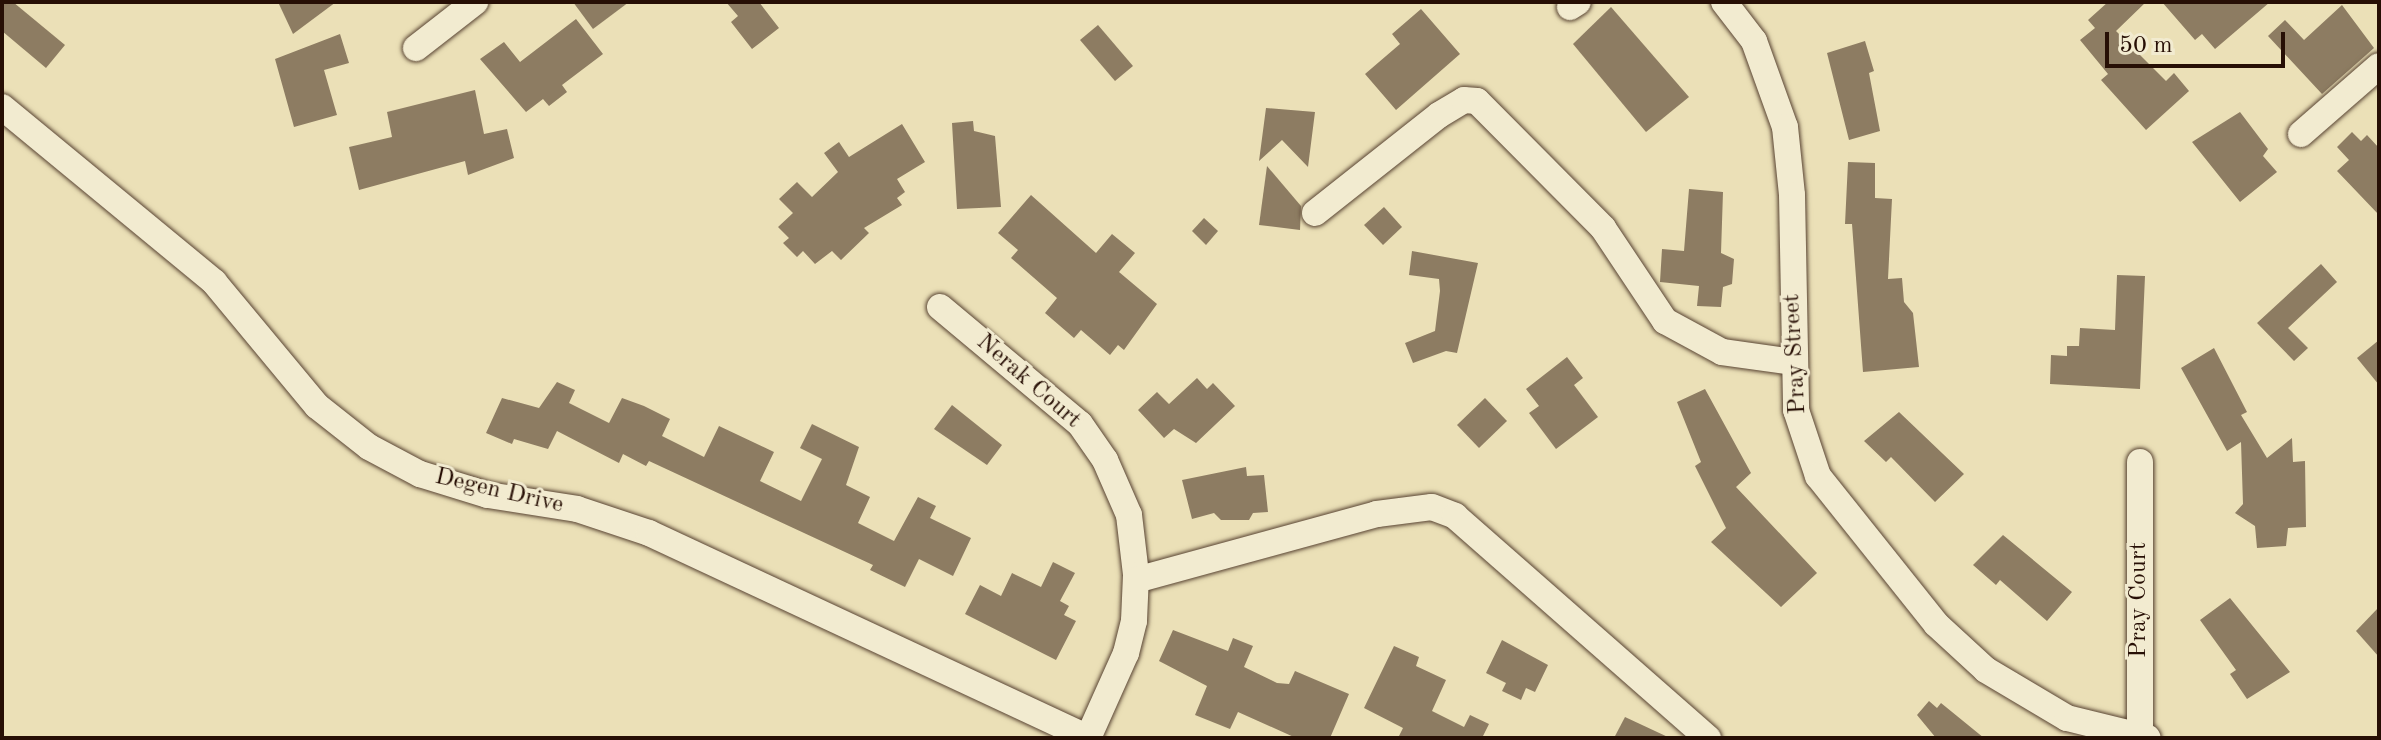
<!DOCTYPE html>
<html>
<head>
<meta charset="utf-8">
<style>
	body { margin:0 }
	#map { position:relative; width:2381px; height:740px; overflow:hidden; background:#ebe0b7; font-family:"Old Standard TT",serif }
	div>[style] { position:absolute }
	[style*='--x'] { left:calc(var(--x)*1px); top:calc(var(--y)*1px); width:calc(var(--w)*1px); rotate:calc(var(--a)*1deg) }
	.building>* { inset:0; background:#8d7c62 }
	.roads { filter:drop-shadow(0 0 2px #584332) drop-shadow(0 0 2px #584332) }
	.minor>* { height:26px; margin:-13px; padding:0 13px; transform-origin:13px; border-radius:13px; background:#f2ebd0 }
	span { translate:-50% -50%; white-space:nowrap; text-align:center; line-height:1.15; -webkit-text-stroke:6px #f2ebd0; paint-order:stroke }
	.street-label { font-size:24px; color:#270f05 }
	.frame { position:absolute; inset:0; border:4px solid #270f05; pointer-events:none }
	.scale { position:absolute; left:2105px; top:32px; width:180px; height:36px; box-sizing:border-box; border:4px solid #270f05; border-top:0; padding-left:10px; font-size:24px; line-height:28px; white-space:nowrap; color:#270f05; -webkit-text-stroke:6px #f2ebd0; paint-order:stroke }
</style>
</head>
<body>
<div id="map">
	<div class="building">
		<i style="clip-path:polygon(2px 2px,13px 2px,65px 45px,46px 68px,2px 31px)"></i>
		<i style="clip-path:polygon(278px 2px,336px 2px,293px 34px)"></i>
		<i style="clip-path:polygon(573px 2px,629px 2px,593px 29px)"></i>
		<i style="clip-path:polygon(726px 2px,759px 2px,779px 28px,752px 49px,731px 22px,738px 16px)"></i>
		<i style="clip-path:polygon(2108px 2px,2146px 2px,2116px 31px,2166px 81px,2174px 73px,2189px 91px,2146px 130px,2101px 80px,2108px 74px,2080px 40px,2095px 28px,2088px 20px)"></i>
		<i style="clip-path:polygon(2162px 2px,2270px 2px,2215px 49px,2202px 34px,2195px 40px)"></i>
		<i style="clip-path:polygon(2342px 5px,2374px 48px,2322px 94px,2268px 36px,2285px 20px,2304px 40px)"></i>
		<i style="clip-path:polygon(1611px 7px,1689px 97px,1646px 132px,1573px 44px)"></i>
		<i style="clip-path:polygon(1421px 9px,1460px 54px,1396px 110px,1365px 74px,1400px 44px,1392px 34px)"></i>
		<i style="clip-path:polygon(576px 19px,603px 54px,562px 85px,567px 92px,549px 106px,543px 99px,526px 112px,480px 59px,504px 42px,520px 62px)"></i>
		<i style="clip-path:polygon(1098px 25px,1133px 66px,1115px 81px,1080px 40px)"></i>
		<i style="clip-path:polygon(340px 34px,349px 63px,324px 70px,337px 115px,294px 127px,275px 59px)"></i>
		<i style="clip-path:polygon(1865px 41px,1874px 71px,1869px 73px,1880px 131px,1849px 140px,1827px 53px)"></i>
		<i style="clip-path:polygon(475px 90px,484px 134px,507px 129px,514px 158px,468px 175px,465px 161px,359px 190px,349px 147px,392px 137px,387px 112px)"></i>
		<i style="clip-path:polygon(1266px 108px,1315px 112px,1308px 167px,1282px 140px,1259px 161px)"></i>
		<i style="clip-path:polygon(2240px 112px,2268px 149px,2263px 156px,2277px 172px,2240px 202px,2192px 142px)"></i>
		<i style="clip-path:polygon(973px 121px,974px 131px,995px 136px,1001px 207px,957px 209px,952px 123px)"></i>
		<i style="clip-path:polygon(902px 124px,925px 162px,897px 179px,905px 192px,897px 198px,902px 205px,864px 228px,869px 233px,841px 260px,832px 251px,815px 264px,803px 251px,797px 257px,783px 243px,789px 238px,778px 227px,793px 213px,779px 199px,797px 182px,812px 197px,838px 172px,824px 153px,839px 142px,849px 157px)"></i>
		<i style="clip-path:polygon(2352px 132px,2361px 141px,2367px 135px,2379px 148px,2379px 215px,2337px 171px,2349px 160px,2337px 147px)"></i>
		<i style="clip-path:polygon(1848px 162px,1875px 163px,1875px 198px,1892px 199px,1888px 279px,1902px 278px,1904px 302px,1913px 313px,1919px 367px,1863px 372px,1852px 224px,1845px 224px)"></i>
		<i style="clip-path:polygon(1267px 166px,1301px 206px,1300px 230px,1259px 225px)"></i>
		<i style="clip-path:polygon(1689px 189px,1723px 192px,1721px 253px,1734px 259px,1732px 284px,1723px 287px,1721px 307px,1697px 306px,1699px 286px,1660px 282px,1662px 249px,1684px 251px)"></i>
		<i style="clip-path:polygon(1031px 195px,1096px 253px,1112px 234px,1135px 253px,1119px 272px,1157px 304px,1124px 350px,1118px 345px,1110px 355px,1081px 330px,1074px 338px,1045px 313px,1057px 298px,1011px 258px,1018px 250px,998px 233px)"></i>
		<i style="clip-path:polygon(1384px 207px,1402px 227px,1383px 245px,1364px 225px)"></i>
		<i style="clip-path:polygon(1204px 218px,1218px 231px,1206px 245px,1192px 231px)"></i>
		<i style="clip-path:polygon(1412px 251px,1478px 263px,1457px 353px,1446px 351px,1413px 363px,1405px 343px,1435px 331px,1440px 291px,1439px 279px,1409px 275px)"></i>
		<i style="clip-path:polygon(2321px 264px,2337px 282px,2288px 328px,2308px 348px,2294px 361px,2257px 323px)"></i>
		<i style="clip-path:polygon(2117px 275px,2145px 276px,2140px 389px,2050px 384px,2051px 355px,2067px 356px,2067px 346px,2079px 346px,2080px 328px,2115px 330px)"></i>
		<i style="clip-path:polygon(2379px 340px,2379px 385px,2357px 358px)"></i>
		<i style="clip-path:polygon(2214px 348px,2247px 412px,2241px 415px,2267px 458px,2292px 438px,2293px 462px,2305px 461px,2306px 527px,2288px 528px,2286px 546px,2257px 548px,2255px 526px,2235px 513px,2243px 504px,2241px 442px,2227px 451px,2181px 368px)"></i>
		<i style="clip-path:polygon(1567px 357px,1583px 378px,1574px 385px,1598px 417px,1556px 449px,1529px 413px,1539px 406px,1526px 389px)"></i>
		<i style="clip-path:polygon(1197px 378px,1207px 389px,1213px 383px,1235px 406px,1196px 443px,1174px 429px,1164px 438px,1138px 410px,1157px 392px,1169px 404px)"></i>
		<i style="clip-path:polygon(557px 382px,575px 390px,569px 403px,609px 423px,622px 398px,644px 406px,670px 419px,662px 436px,704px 457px,719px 426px,774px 452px,760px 481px,801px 501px,822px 459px,800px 448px,812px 424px,859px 447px,846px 485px,870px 497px,858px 523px,894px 541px,918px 497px,936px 506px,930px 518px,971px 538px,953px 576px,919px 559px,905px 587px,870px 570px,873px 565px,649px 461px,646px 466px,623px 454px,619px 463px,557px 431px,548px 449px,514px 439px,512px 444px,486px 433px,502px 398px,539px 408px)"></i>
		<i style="clip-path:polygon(1705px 389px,1751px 473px,1736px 487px,1817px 573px,1781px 607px,1711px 542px,1726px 528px,1695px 466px,1701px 462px,1677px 402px)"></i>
		<i style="clip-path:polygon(1485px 398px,1507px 421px,1479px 448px,1457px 425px)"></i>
		<i style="clip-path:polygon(952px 405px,1002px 445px,987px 465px,934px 429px)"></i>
		<i style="clip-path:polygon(1899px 412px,1964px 474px,1935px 502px,1891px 457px,1886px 462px,1864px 441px)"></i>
		<i style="clip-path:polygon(1246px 467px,1247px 476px,1264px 475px,1268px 512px,1253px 513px,1249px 520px,1221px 520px,1214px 513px,1192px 519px,1182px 480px)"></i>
		<i style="clip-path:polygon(2003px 535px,2072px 592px,2047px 621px,2000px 580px,1996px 585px,1973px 565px)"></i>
		<i style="clip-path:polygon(1053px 562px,1075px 573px,1060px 601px,1069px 606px,1064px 615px,1076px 621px,1056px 660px,965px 614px,980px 585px,1001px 596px,1012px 573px,1041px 587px)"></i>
		<i style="clip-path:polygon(2230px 598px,2290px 672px,2247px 699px,2230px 674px,2236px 670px,2200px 620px)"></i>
		<i style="clip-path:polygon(2379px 607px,2379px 657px,2356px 631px)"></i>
		<i style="clip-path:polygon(1173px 630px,1228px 651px,1233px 638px,1253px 646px,1244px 667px,1277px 683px,1289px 684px,1295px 671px,1349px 694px,1330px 738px,1296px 738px,1238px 712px,1230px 729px,1195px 715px,1207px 686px,1159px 661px)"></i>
		<i style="clip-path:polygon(1502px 640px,1548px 665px,1535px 692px,1526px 688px,1521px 700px,1502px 691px,1506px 683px,1486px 673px)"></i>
		<i style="clip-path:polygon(1394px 646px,1419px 657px,1416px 666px,1446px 680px,1432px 711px,1464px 727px,1470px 715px,1489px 724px,1483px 736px,1488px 738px,1398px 738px,1403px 728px,1364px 708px)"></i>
		<i style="clip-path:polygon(1929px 701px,1937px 708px,1941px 703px,1984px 738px,1936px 738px,1917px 715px)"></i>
		<i style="clip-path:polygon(1625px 717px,1670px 738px,1614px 738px)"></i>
	</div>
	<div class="roads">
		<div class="minor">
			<i style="--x:1724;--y:2;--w:49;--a:52.4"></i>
			<i style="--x:1754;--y:41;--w:91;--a:70.2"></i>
			<i style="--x:1785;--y:127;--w:68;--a:84.1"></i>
			<i style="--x:1792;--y:195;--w:215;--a:88.9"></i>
			<i style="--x:1796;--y:410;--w:70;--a:71.6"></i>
			<i style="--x:1818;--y:476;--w:189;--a:51.4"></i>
			<i style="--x:1936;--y:624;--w:68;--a:42.6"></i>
			<i style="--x:1986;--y:670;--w:94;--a:30.7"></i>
			<i style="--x:2067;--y:718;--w:83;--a:13.9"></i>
			<i style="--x:1570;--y:7;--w:9;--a:-32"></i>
			<i style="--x:416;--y:48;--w:75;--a:-37.9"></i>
			<i style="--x:2;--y:107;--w:275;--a:39.5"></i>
			<i style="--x:214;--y:282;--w:161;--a:50.3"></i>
			<i style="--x:317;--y:406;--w:66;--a:38.3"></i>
			<i style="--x:369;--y:447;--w:58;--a:27.9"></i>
			<i style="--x:420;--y:474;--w:71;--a:17.2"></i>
			<i style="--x:488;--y:495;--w:90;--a:8.9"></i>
			<i style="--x:577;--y:509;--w:76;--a:18.4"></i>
			<i style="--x:649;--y:533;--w:485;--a:25"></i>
			<i style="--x:2301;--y:134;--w:103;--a:-41.1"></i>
			<i style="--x:1315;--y:213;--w:158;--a:-38.3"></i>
			<i style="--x:1439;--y:115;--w:29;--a:-31"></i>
			<i style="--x:1464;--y:100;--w:13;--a:4"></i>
			<i style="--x:1477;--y:101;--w:179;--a:45.2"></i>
			<i style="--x:1603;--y:228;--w:112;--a:56.3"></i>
			<i style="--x:1665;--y:321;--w:65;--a:28.5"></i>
			<i style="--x:1722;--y:352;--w:73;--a:7.9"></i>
			<i style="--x:940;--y:307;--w:182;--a:39.9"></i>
			<i style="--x:1080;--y:424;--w:44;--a:55.2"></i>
			<i style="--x:1105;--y:460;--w:60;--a:66.4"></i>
			<i style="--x:1129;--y:515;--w:60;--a:83.3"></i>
			<i style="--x:1136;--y:575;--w:46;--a:92.5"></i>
			<i style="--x:1134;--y:621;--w:33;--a:104"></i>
			<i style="--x:1126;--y:653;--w:93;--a:114.1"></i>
			<i style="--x:1136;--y:580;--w:250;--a:-15.3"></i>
			<i style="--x:1377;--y:514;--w:55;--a:-7.3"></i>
			<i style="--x:1432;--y:507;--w:25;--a:21"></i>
			<i style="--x:1455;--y:516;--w:337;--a:41.3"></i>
			<i style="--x:2140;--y:737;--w:275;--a:-90"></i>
		</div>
	</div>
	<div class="street-label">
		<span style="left:1796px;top:354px;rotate:-93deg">Pray Street</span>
		<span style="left:1028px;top:382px;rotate:41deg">Nerak Court</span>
		<span style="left:499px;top:492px;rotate:13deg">Degen Drive</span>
		<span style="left:2140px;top:600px;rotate:-90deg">Pray Court</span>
	</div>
	<div class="frame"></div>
	<div class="scale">50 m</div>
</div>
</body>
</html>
